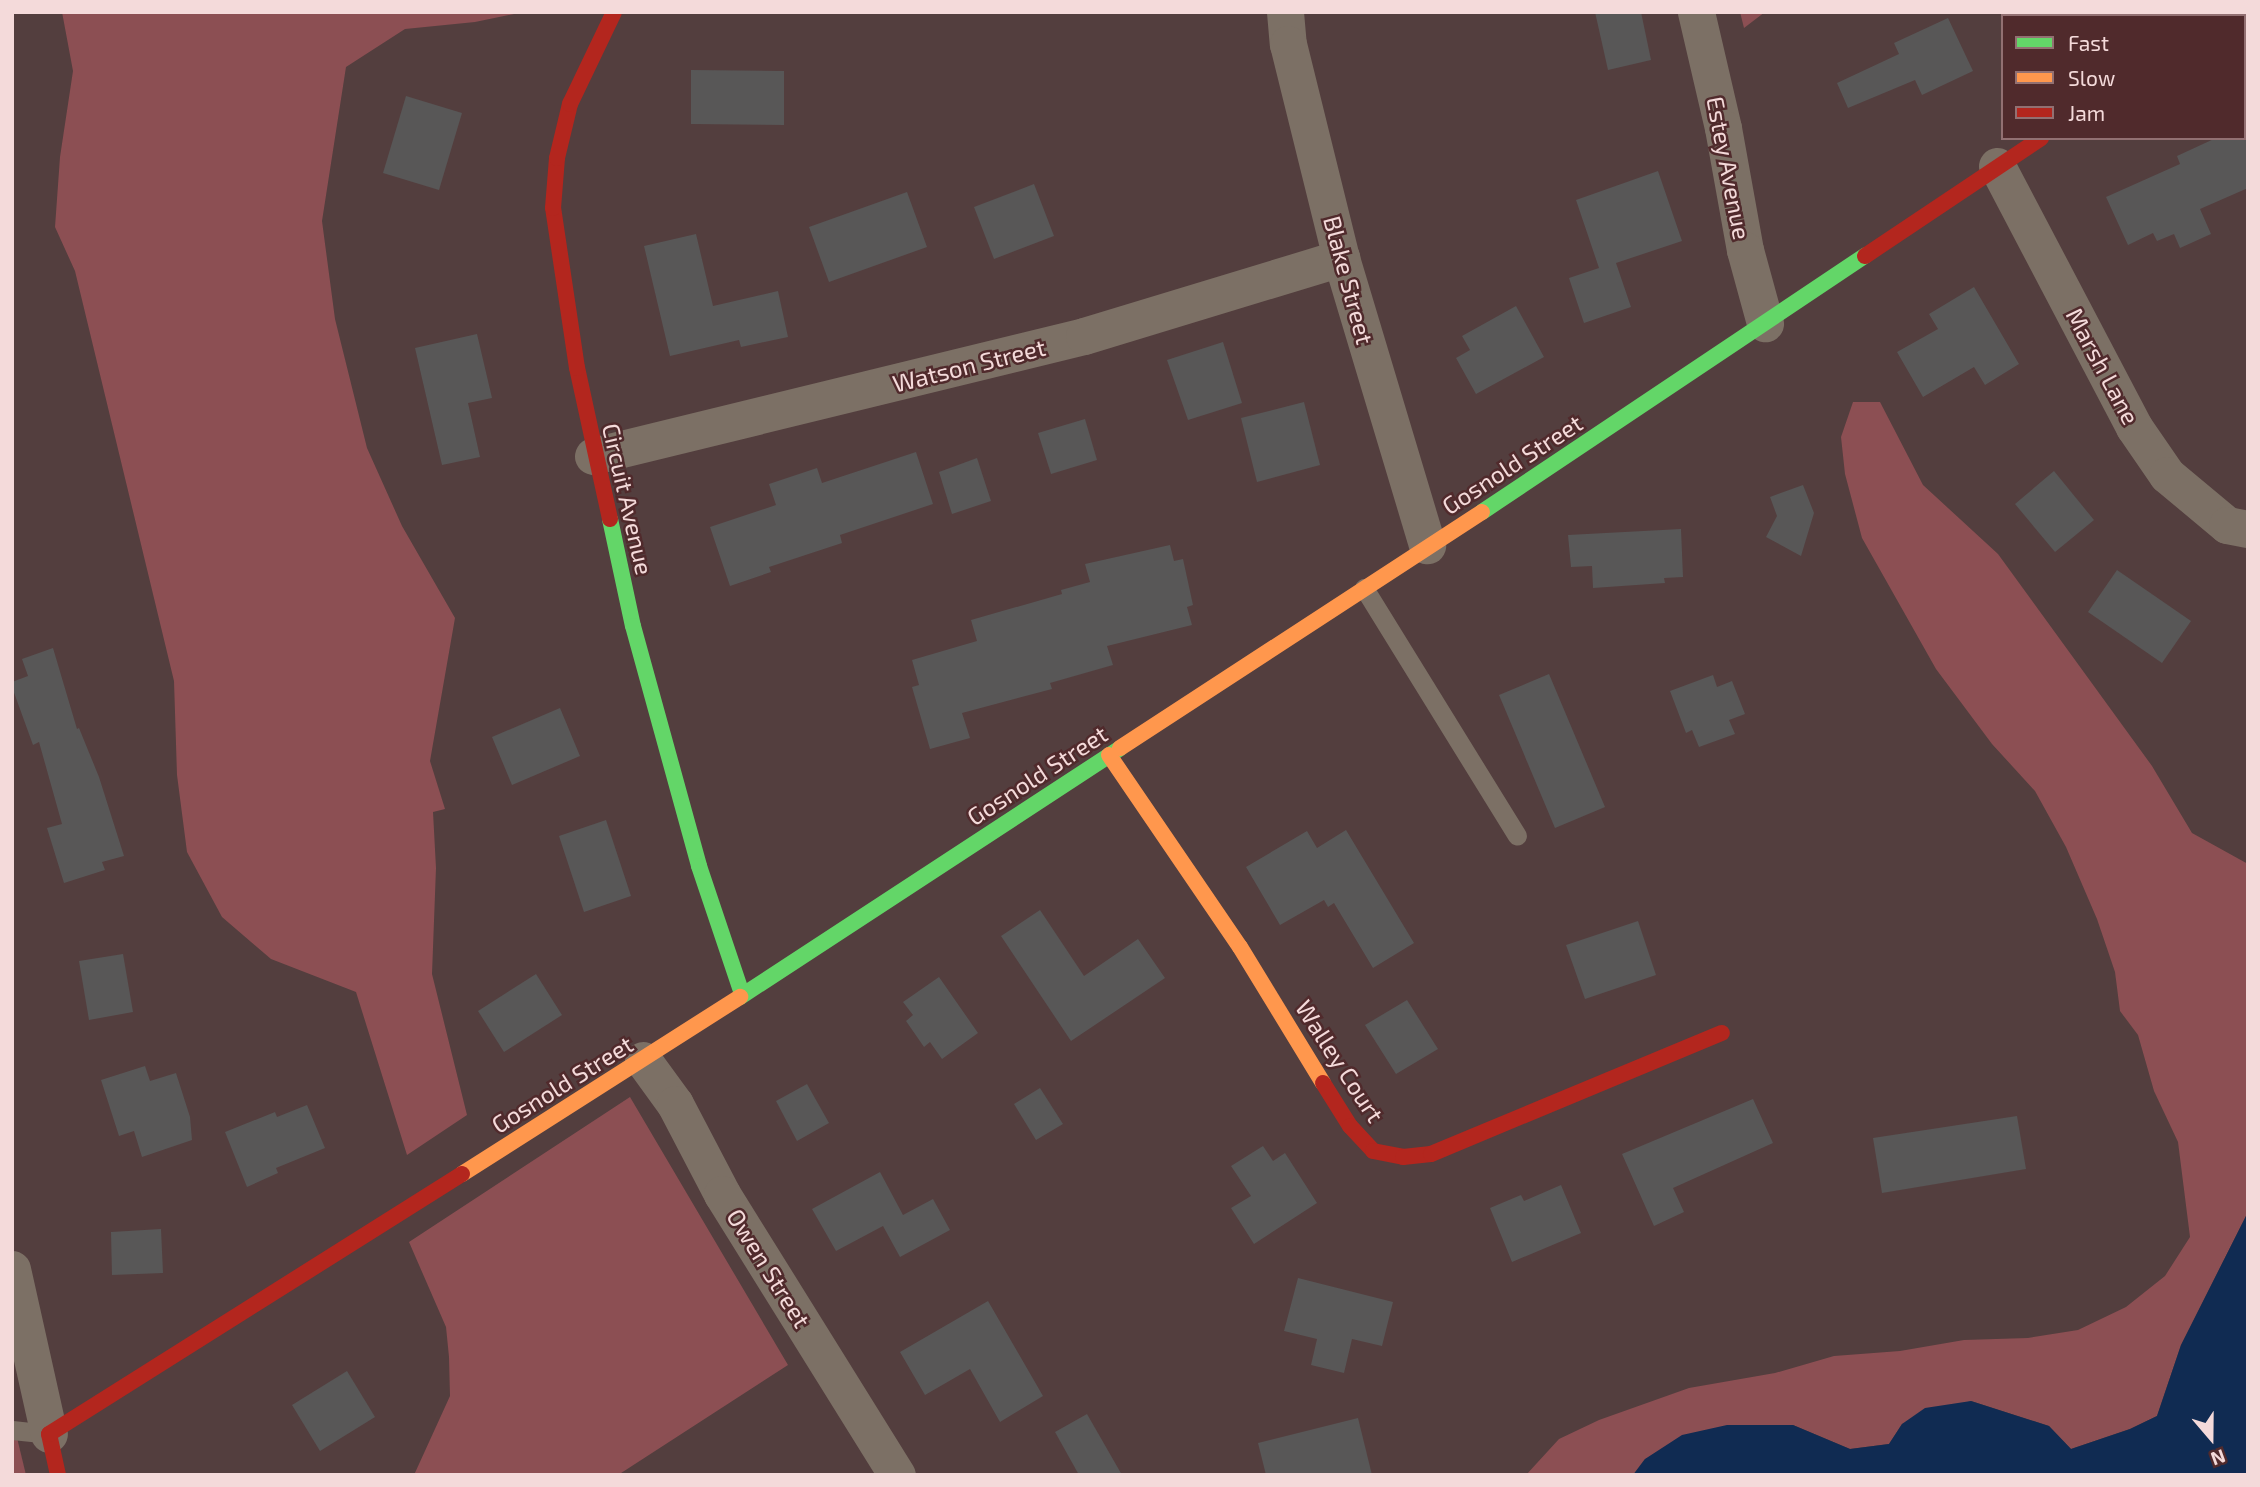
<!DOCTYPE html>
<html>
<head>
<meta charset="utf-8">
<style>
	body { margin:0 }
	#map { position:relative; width:2260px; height:1487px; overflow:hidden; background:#533e3e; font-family:"Exo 2",sans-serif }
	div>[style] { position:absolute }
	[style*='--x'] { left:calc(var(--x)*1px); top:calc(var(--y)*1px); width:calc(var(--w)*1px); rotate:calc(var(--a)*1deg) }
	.green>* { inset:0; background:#8c4f53 }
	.water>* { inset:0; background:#102b52 }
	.building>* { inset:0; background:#585757 }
	.lane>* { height:19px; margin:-9.5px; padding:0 9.5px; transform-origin:9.5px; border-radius:9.5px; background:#7c7065 }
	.street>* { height:37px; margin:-18.5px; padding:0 18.5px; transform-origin:18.5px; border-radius:18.5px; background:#7c7065 }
	.fast>* { height:16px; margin:-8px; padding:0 8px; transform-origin:8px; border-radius:8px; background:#63d668 }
	.slow>* { height:16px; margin:-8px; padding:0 8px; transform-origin:8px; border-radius:8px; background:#ff974d }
	.jam>* { height:16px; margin:-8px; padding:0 8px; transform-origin:8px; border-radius:8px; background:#b3261e }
	span { translate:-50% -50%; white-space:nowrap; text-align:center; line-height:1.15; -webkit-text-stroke:5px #502a2c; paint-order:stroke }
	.street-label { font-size:24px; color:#f4dada }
	.frame { position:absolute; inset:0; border:14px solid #f4dada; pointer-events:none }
	.legend { position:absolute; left:2001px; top:14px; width:245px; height:126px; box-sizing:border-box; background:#502a2c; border:2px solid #927072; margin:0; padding:9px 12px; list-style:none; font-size:21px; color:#f4dada }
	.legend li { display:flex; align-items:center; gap:14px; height:35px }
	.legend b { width:35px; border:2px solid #927072 }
	.north { position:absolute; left:2176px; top:1403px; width:70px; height:70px; -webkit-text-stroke:5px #502a2c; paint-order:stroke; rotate:160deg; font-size:19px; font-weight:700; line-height:28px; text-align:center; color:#f4dada }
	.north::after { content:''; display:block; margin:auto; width:24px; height:32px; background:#f4dada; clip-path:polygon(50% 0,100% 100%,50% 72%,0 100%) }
</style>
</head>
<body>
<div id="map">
	<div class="green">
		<i style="clip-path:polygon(62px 12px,524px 12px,475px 22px,405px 29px,346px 67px,322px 221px,335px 319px,367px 448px,402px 526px,455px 618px,430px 761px,445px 809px,433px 812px,436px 868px,432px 974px,467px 1115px,407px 1155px,356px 992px,271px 959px,222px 917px,187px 852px,177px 775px,174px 681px,75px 271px,55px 227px,60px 157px,73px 71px)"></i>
		<i style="clip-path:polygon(1740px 12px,1765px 12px,1744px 28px)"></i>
		<i style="clip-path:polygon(1853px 402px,1880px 402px,1923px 485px,1998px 554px,2152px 766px,2192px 833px,2248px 864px,2248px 1212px,2181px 1345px,2157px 1416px,2130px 1429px,2071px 1449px,2049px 1426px,1971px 1401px,1902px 1424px,1889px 1444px,1850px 1449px,1793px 1425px,1645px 1459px,1633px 1475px,1526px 1475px,1559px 1439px,1599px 1420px,1689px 1388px,1775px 1373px,1834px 1356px,1900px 1351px,1964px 1340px,2028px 1338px,2078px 1330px,2126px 1307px,2165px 1276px,2190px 1237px,2178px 1142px,2154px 1091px,2138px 1035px,2120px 1011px,2115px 972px,2097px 919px,2066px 847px,2035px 791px,1992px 744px,1936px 669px,1862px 538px,1845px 474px,1841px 437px)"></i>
		<i style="clip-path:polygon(630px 1097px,788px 1365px,618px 1475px,414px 1475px,450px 1396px,449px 1357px,446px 1327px,409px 1242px)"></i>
		<i style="clip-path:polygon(12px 1417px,26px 1475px,12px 1475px)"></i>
	</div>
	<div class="water">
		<i style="clip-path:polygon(2248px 1212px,2248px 1475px,1633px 1475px,1645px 1459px,1682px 1435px,1727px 1425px,1793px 1425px,1850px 1449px,1889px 1444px,1902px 1424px,1925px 1408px,1971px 1401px,2049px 1426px,2071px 1449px,2130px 1429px,2157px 1416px,2181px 1345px)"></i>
	</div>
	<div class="building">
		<i style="clip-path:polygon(1595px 12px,1641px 12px,1651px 60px,1608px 70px)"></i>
		<i style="clip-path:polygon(1948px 18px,1973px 71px,1922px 95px,1915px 80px,1848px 108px,1837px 83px,1899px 54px,1894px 43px)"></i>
		<i style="clip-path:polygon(691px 70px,784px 71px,784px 125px,691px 124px)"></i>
		<i style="clip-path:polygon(406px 96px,462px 113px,439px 190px,383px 173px)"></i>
		<i style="clip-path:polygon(2216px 138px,2248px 138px,2248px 188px,2200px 209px,2211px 234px,2180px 248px,2174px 234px,2157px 241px,2153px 233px,2128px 245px,2106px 197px,2180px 164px,2177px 156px)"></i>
		<i style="clip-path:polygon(1658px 171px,1682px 241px,1616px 263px,1631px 307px,1584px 323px,1569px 278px,1599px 268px,1576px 200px)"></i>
		<i style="clip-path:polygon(1034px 184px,1054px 236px,994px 259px,974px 207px)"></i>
		<i style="clip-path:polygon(907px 192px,927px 247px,829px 282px,809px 227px)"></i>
		<i style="clip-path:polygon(696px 234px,713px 306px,778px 291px,788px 337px,741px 347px,739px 340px,670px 356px,644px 246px)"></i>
		<i style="clip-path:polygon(1974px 287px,2019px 364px,1985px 385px,1974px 367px,1923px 397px,1897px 352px,1938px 329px,1929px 314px)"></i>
		<i style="clip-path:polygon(1516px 306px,1544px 357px,1476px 394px,1456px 358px,1470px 350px,1462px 336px)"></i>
		<i style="clip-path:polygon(477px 334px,492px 398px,468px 403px,480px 457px,442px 465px,415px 348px)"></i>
		<i style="clip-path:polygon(1223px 342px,1242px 403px,1188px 420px,1167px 360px)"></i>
		<i style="clip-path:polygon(1304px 402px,1320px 465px,1257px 482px,1241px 418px)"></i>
		<i style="clip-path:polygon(1085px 419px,1097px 460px,1051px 474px,1038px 433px)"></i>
		<i style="clip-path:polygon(916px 452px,933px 504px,840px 535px,842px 543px,769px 567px,771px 572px,730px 586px,710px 527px,776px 505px,769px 484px,817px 468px,822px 483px)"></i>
		<i style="clip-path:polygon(977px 458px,991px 501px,952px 514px,939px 472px)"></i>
		<i style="clip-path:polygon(2054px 471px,2094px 520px,2055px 552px,2015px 504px)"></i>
		<i style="clip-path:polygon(1803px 485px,1814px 513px,1801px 556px,1766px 537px,1777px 516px,1770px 497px)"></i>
		<i style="clip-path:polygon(1681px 529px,1683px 577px,1664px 578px,1665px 583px,1593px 588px,1592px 566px,1571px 567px,1568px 535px)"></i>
		<i style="clip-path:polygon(1170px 545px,1174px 561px,1183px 559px,1193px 605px,1187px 607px,1192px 625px,1107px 646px,1113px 665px,1050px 683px,1052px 689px,962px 713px,970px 738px,930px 749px,912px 687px,919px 685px,912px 660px,977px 641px,971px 620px,1062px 594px,1061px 590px,1090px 582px,1085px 564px)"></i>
		<i style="clip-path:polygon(2117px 570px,2191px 621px,2162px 663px,2088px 612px)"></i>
		<i style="clip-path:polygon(53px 648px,77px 729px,79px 728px,99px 777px,124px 856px,102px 862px,105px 870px,64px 883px,47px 828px,62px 824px,39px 742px,33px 745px,12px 687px,12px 682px,28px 676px,22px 659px)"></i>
		<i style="clip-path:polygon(1549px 674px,1605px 807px,1555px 828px,1499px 695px)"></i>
		<i style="clip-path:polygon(1713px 675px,1717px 687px,1732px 681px,1745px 714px,1729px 720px,1735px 734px,1699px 747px,1692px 730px,1686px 733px,1670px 691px)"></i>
		<i style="clip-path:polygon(560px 708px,580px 756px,512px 785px,492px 737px)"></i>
		<i style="clip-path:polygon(606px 820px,631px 896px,584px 912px,559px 836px)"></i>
		<i style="clip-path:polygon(1346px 830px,1414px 943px,1373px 968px,1334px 903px,1328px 907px,1324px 900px,1280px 925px,1246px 867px,1307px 831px,1317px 848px)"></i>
		<i style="clip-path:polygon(1040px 910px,1084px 976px,1138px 939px,1165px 978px,1071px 1041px,1001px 936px)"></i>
		<i style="clip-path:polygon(1638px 921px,1656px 975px,1585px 999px,1566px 945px)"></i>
		<i style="clip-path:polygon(123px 954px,133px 1012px,89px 1020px,79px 961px)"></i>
		<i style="clip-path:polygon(536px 974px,562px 1015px,504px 1052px,478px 1011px)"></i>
		<i style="clip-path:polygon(939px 977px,978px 1033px,942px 1059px,930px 1042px,924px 1047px,906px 1021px,913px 1015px,903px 1002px)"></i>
		<i style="clip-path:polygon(1407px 1000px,1438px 1049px,1396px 1074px,1365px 1025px)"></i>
		<i style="clip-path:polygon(145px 1066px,150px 1081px,176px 1073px,190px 1117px,192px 1140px,142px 1157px,134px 1131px,119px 1136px,101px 1080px)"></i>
		<i style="clip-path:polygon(807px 1084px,829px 1123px,797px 1141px,776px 1101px)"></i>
		<i style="clip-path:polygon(1040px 1088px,1063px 1124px,1036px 1140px,1014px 1104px)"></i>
		<i style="clip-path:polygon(1753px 1099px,1773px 1143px,1673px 1188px,1684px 1212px,1654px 1226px,1622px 1154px)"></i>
		<i style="clip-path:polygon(307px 1105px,325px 1148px,276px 1168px,278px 1173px,247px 1187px,225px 1132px,275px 1112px,277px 1117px)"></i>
		<i style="clip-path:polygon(2017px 1116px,2026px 1169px,1882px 1193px,1873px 1138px)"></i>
		<i style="clip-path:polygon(1263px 1146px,1273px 1161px,1285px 1153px,1317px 1203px,1254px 1244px,1231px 1208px,1251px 1196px,1231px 1166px)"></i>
		<i style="clip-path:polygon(880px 1172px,903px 1215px,933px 1199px,950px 1230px,900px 1257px,883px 1226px,836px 1251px,812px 1209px)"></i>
		<i style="clip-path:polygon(1561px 1185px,1581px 1233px,1512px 1262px,1490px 1208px,1521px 1195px,1524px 1201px)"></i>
		<i style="clip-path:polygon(161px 1229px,163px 1273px,112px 1275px,111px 1232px)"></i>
		<i style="clip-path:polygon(1298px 1278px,1393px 1302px,1382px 1346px,1352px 1339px,1344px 1373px,1311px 1365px,1317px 1339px,1284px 1331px)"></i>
		<i style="clip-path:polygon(988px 1301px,1043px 1396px,1000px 1422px,970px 1369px,925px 1395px,900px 1352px)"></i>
		<i style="clip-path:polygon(347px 1371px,375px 1417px,320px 1451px,292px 1405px)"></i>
		<i style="clip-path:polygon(1087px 1414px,1122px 1475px,1079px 1475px,1055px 1432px)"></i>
		<i style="clip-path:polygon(1358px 1418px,1372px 1475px,1266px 1475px,1258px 1443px)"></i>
	</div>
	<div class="lane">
		<i style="--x:1364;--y:588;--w:291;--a:58.3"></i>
		<i style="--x:12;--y:1430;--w:37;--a:6"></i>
	</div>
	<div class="street">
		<i style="--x:1285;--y:12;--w:32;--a:85"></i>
		<i style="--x:1288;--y:44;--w:220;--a:76.1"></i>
		<i style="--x:1341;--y:258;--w:300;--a:73.3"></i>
		<i style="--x:1696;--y:12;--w:119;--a:76.9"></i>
		<i style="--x:1723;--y:128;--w:124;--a:79.8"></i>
		<i style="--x:1745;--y:250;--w:76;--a:74.7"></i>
		<i style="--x:1997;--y:166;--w:295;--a:62.3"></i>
		<i style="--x:2134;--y:427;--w:58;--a:55.5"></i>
		<i style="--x:2167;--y:475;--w:78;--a:39.8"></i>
		<i style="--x:2227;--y:525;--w:21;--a:11"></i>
		<i style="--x:593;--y:456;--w:505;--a:-13.73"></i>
		<i style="--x:1084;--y:336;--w:269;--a:-16.9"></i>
		<i style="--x:643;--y:1060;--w:54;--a:54"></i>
		<i style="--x:675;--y:1104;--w:102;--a:62.4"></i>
		<i style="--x:722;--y:1194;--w:331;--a:58.1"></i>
		<i style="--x:12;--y:1269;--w:169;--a:77.4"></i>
	</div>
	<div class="fast">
		<i style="--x:1482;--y:512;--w:461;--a:-33.8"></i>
		<i style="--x:610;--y:519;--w:109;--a:77.9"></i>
		<i style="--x:633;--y:626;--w:249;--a:74.6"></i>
		<i style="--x:699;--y:866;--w:135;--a:71.4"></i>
		<i style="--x:740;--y:997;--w:454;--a:-33.2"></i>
	</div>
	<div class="slow">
		<i style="--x:1120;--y:748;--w:432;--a:-33.1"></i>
		<i style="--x:1109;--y:755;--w:232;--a:55.7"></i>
		<i style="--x:1240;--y:947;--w:159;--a:58.6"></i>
		<i style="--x:462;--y:1174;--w:330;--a:-32.5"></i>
	</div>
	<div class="jam">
		<i style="--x:2231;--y:16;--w:6;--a:-39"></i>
		<i style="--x:1865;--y:256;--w:212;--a:-33.8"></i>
		<i style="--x:610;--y:519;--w:155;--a:-102.3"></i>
		<i style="--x:577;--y:368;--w:162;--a:-98.5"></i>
		<i style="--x:553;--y:208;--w:50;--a:-85.4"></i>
		<i style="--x:557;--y:158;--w:56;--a:-76.5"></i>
		<i style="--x:570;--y:104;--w:102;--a:-64.4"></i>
		<i style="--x:1323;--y:1083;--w:51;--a:57.9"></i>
		<i style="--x:1350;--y:1126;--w:34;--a:47"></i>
		<i style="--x:1373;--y:1151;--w:31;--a:11"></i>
		<i style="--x:1403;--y:1157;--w:28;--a:-6"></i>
		<i style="--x:1431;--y:1154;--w:315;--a:-22.6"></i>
		<i style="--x:58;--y:1475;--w:42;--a:-102.4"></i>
		<i style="--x:49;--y:1434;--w:488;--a:-32.2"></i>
	</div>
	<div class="street-label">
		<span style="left:1729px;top:168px;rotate:79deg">Estey Avenue</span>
		<span style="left:1349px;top:280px;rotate:75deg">Blake Street</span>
		<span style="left:969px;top:365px;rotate:-14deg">Watson Street</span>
		<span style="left:2103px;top:366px;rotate:62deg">Marsh Lane</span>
		<span style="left:1512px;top:464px;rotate:-33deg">Gosnold Street</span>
		<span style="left:628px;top:499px;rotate:77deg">Circuit Avenue</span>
		<span style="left:1037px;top:775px;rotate:-33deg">Gosnold Street</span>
		<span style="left:1340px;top:1061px;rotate:57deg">Walley Court</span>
		<span style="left:562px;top:1084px;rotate:-32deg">Gosnold Street</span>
		<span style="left:769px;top:1268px;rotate:58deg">Owen Street</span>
	</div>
	<div class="frame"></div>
	<ul class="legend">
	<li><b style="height:9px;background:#63d668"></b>Fast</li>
	<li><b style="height:9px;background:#ff974d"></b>Slow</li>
	<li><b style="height:9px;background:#b3261e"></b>Jam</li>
	</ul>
	<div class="north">N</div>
</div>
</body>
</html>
